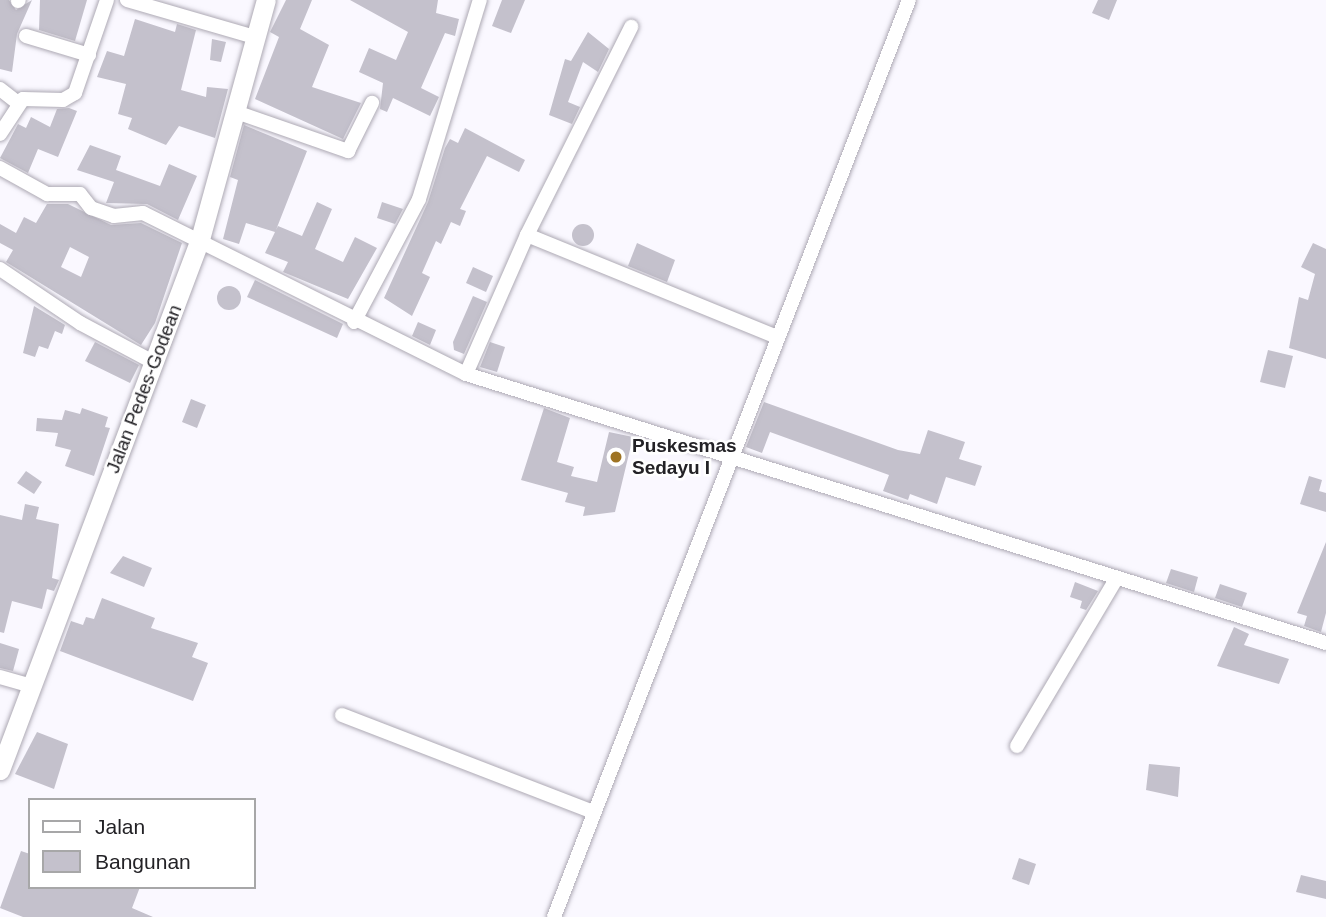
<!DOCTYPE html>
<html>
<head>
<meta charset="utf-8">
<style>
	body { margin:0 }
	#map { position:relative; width:1326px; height:917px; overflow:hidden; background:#faf8ff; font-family:Helvetica,sans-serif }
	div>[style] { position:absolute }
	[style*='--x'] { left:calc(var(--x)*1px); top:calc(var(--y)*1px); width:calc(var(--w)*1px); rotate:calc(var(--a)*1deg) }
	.building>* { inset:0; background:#c4c1cc }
	.round { border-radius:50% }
	.roads { filter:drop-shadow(0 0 2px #ada9b4) drop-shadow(0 0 2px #ada9b4) }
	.street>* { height:14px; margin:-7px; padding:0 7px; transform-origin:7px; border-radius:7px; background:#fff }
	.secondary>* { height:19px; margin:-9.5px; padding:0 9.5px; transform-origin:9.5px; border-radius:9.5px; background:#fff }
	.dots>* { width:19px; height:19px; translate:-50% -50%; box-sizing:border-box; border:4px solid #fff; border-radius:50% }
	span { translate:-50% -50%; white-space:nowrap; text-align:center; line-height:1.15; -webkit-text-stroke:5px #fff; paint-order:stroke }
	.street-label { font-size:19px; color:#232226 }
	.poi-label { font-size:19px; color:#232226; font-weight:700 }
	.left { translate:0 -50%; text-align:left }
	.legend { position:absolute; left:28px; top:798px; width:228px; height:91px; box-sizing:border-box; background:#fff; border:2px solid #a7a7a8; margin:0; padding:9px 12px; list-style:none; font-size:21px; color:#232226 }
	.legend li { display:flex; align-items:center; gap:14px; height:35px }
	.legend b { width:35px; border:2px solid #a7a7a8 }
</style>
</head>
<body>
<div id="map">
	<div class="building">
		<i style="clip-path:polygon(0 0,9px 0,16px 10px,32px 0,17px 34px,12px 72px,0 69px)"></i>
		<i style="clip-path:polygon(40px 0,87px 0,75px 41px,39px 30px)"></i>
		<i style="clip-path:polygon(286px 0,312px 0,300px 29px,329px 45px,312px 87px,361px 103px,343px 139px,255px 99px,279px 37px,270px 32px)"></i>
		<i style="clip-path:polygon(350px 0,438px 0,436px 13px,459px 19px,455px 36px,445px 33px,421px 88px,439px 97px,430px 116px,393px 98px,387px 112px,380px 109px,383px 83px,359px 72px,369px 48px,396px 60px,408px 32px)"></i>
		<i style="clip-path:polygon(502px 0,525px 0,511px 33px,492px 26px)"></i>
		<i style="clip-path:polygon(1098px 0,1117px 0,1109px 20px,1092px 13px)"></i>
		<i style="clip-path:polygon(135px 19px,175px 32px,177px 24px,196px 30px,181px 90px,206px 97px,207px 87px,228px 89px,215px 138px,179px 126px,166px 145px,128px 129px,132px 118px,118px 114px,126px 84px,97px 77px,107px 51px,124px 56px)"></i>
		<i style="clip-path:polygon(588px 32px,609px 49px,598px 72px,583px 62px,568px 102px,580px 107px,572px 124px,549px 115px,565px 59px,571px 61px)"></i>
		<i style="clip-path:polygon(212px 39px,226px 42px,221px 62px,210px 60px)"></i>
		<i style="clip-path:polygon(69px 108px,77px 111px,58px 157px,38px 149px,28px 173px,0 158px,18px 124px,26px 128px,31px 117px,50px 127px,57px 109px)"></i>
		<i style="clip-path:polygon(244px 125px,307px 151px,276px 230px,278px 226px,302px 236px,317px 202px,332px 209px,315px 249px,343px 262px,355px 237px,377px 248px,348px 299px,283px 272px,288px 262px,265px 253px,275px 232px,246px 223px,239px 244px,223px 239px,238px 180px,230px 177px)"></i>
		<i style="clip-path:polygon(465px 128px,525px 160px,519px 172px,487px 156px,460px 209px,466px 211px,460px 226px,451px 222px,441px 244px,436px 241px,422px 273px,430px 277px,412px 316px,384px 298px,428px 202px,445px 148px,450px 139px,458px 143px)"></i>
		<i style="clip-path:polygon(90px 145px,121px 156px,116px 170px,160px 186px,169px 164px,197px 176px,178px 220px,147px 204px,106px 203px,114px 182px,77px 170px)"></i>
		<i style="clip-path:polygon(382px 202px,403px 209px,395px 224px,377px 218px)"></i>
		<i style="clip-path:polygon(evenodd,47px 204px,68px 204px,111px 225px,141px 223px,182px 243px,155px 323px,141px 345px,6px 262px,13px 250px,0 243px,0 224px,16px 233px,24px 217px,36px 223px,47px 204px,70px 247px,89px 257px,81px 277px,61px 267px,70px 247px)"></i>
		<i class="round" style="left:572px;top:224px;width:22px;height:22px"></i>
		<i style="clip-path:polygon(637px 243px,675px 260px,667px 282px,628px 266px)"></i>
		<i style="clip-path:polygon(1313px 243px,1326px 249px,1326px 359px,1289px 348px,1299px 297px,1308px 300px,1315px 274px,1301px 267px)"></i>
		<i style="clip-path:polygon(473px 267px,493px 276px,486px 292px,466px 283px)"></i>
		<i style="clip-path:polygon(255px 280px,343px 324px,337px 338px,247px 297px)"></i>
		<i class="round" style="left:217px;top:286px;width:24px;height:24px"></i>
		<i style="clip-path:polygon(473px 296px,487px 302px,464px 354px,454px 350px,453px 342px)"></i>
		<i style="clip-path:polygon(34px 306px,65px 325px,62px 334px,55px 331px,48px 349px,39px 346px,35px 357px,23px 353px)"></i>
		<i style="clip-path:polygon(418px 322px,436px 330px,430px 345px,412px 336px)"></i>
		<i style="clip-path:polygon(95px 342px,139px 365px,130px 383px,85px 361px)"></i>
		<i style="clip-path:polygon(490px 342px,505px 347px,497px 372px,480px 367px)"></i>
		<i style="clip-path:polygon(1268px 350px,1293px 356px,1285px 388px,1260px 382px)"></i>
		<i style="clip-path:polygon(191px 399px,206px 405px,197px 428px,182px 422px)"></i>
		<i style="clip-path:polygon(764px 402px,898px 450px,920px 454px,928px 430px,965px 442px,959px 459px,982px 466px,975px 486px,946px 477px,937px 504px,910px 494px,908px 500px,883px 491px,889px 475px,770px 432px,762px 453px,746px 447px)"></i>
		<i style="clip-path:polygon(82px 408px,108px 417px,105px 427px,110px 428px,94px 476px,65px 466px,71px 450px,55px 446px,58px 433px,36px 431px,37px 418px,62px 420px,65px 410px,80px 414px)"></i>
		<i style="clip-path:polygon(544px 408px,570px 418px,557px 462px,574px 467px,571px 476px,597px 482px,609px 432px,633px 437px,615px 512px,583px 516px,585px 507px,565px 502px,568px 493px,521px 480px)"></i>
		<i style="clip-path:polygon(26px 471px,42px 482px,34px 494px,17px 483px)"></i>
		<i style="clip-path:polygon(1309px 476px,1322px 480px,1319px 491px,1326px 493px,1326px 512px,1300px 504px)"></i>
		<i style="clip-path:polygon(25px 504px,39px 507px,36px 519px,59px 524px,52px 578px,59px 580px,54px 591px,47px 589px,42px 609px,12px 601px,4px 633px,0 632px,0 515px,22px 520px)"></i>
		<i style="clip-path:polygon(1326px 542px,1326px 613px,1321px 632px,1304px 626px,1307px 616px,1297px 613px)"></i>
		<i style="clip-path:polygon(123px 556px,152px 568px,144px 587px,110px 573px)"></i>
		<i style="clip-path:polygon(1171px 569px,1198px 577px,1194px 592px,1166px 583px)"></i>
		<i style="clip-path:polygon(1075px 582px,1098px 591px,1086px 610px,1080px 608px,1082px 601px,1070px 597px)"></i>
		<i style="clip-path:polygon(1220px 584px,1247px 593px,1242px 607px,1215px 598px)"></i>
		<i style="clip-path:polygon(102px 598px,155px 618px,151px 628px,198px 643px,192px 657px,208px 663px,193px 701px,60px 651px,71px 621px,83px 625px,86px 617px,94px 619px)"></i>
		<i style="clip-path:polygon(1234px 627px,1249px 634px,1244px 645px,1289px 659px,1279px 684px,1217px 666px)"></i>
		<i style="clip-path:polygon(0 643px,19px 649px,13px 671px,0 668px)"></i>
		<i style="clip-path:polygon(37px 732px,68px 744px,54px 789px,15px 774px)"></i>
		<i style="clip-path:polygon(1149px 764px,1180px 767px,1178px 797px,1146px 790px)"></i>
		<i style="clip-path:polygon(21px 851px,30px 854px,30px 887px,140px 887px,132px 908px,153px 917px,23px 917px,0 908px)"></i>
		<i style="clip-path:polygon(1019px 858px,1036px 864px,1029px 885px,1012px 879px)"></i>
		<i style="clip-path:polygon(1301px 875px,1326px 881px,1326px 899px,1296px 892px)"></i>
	</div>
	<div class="roads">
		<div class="street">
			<i style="--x:127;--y:0;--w:132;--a:16.2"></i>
			<i style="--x:18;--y:1;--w:1;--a:-45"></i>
			<i style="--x:26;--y:36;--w:66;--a:16.8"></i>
			<i style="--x:0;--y:89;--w:24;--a:38"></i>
			<i style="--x:236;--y:112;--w:119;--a:19.2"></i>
			<i style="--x:348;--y:151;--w:54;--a:-63.4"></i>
			<i style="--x:0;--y:134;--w:42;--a:-56.7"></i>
			<i style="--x:23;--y:99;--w:40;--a:1.4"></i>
			<i style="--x:63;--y:100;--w:14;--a:-30"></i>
			<i style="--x:75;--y:93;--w:98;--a:-71"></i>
			<i style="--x:0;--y:168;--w:54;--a:29"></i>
			<i style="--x:47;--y:194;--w:33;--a:0"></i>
			<i style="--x:80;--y:194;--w:18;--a:52"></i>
			<i style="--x:91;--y:208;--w:24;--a:19"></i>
			<i style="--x:114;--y:216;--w:29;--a:-6"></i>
			<i style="--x:143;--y:213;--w:361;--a:26.5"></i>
			<i style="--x:466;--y:374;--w:901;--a:17.37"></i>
			<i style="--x:527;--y:235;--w:270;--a:22.2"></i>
			<i style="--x:0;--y:269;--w:97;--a:34"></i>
			<i style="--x:80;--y:323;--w:85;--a:28.1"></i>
			<i style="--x:354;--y:322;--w:139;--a:-62.1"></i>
			<i style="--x:419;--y:199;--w:208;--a:-73"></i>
			<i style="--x:466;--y:374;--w:152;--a:-66.3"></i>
			<i style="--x:527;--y:235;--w:233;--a:-63.4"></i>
			<i style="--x:0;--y:677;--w:33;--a:16"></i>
			<i style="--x:342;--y:715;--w:270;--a:21.1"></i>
			<i style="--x:1017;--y:746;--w:194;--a:-59.3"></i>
			<i style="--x:554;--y:917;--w:983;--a:-68.84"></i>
		</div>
		<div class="secondary">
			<i style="--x:0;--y:770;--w:567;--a:-69.36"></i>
			<i style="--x:200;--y:239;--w:248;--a:-74.6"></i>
		</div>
	</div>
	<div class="dots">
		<i style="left:616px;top:457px;background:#9e7323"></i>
	</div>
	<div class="street-label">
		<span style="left:144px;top:389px;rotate:-69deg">Jalan Pedes-Godean</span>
	</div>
	<div class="poi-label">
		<span class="left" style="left:632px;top:457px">Puskesmas<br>Sedayu I</span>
	</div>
	<ul class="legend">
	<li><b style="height:9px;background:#fff"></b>Jalan</li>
	<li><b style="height:19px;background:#c4c1cc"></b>Bangunan</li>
	</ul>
</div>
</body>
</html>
